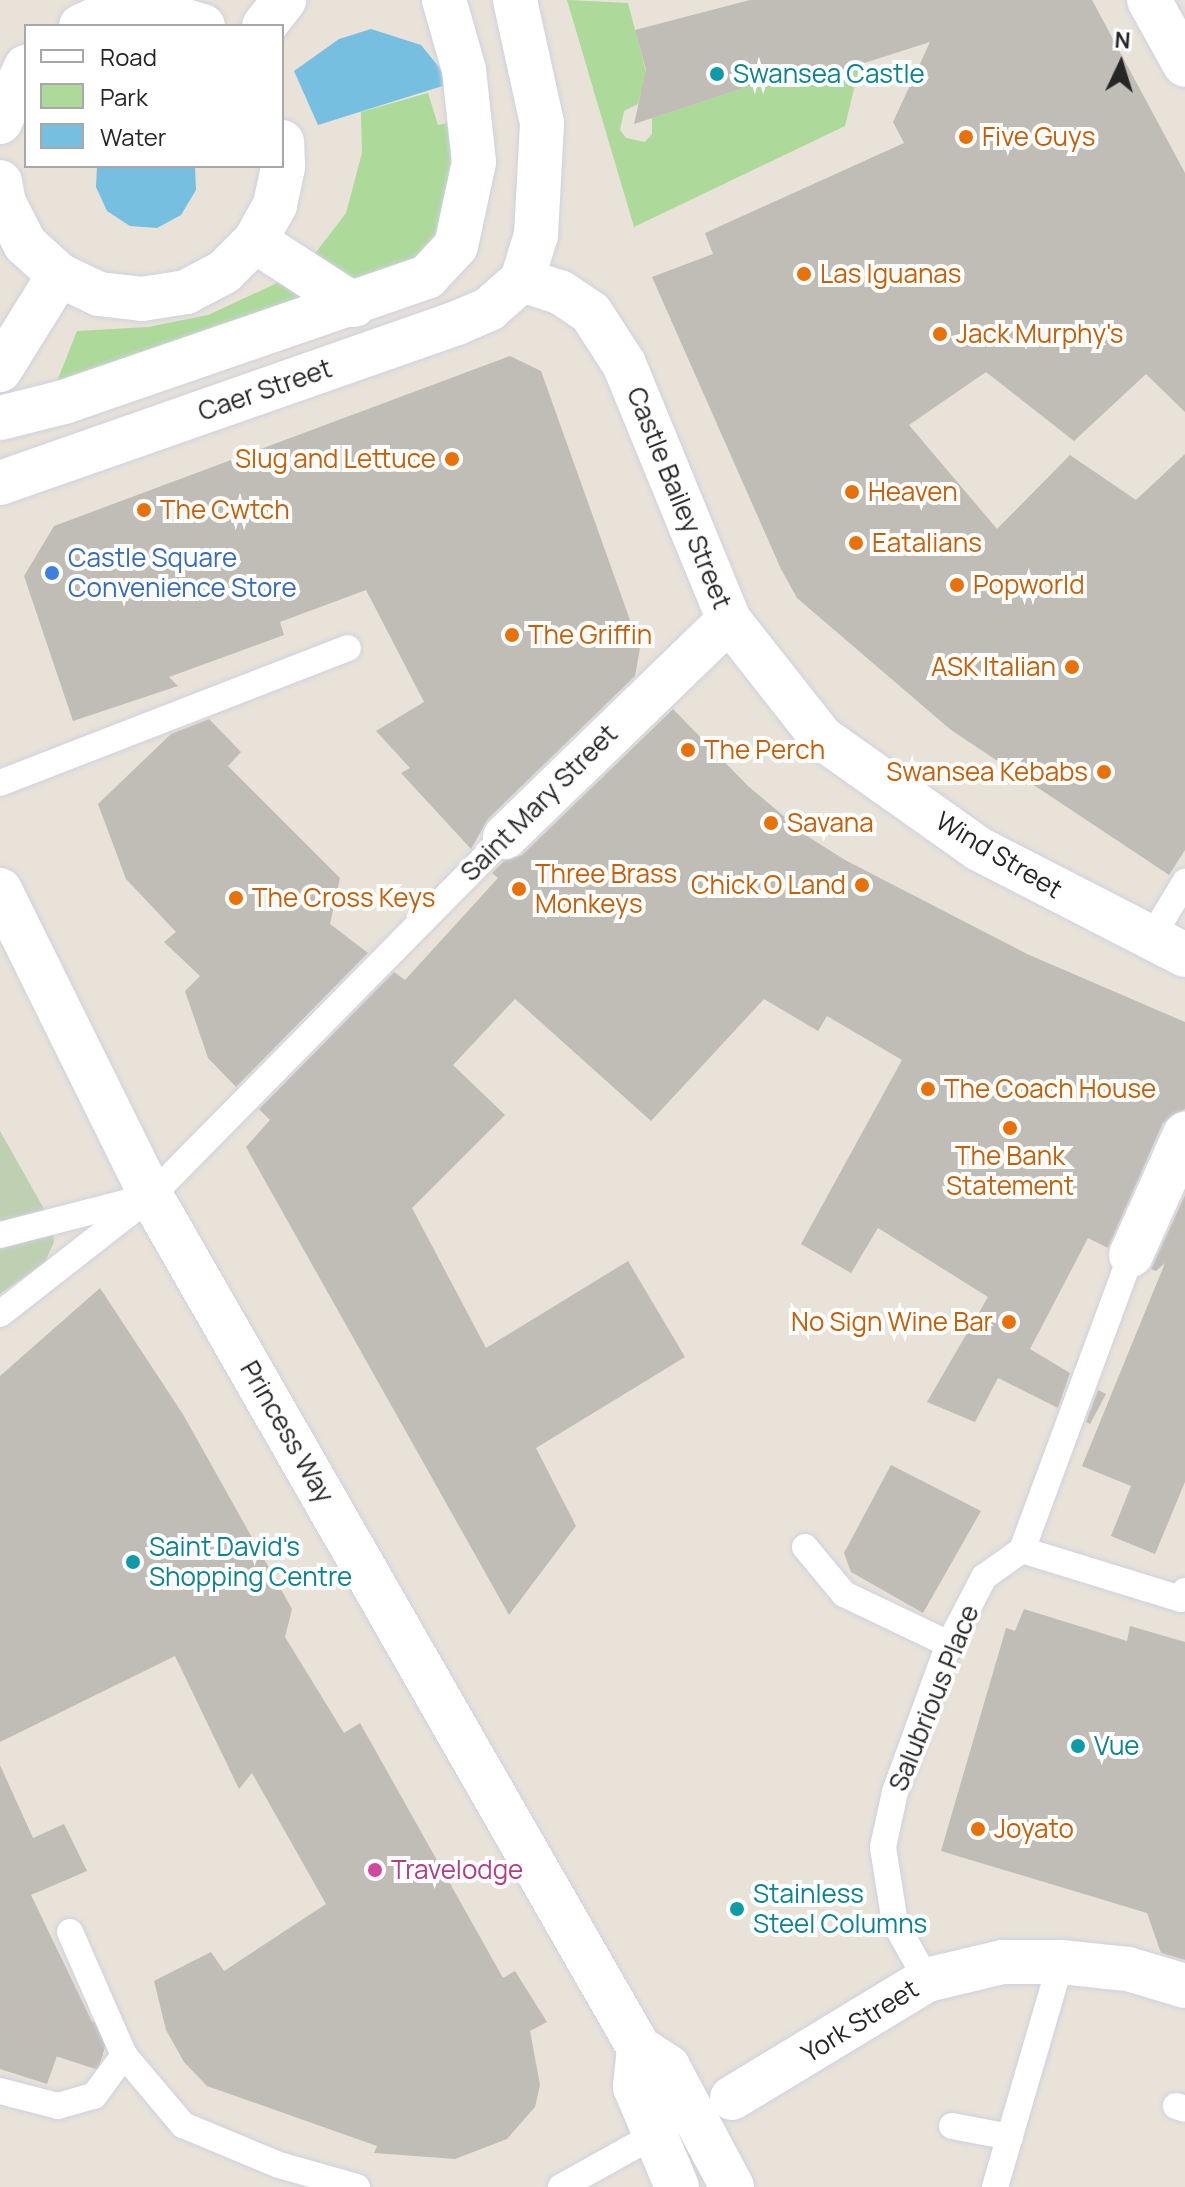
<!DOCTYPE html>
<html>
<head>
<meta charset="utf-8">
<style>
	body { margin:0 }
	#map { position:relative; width:1185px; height:2187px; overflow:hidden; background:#e8e2d9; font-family:Manrope,sans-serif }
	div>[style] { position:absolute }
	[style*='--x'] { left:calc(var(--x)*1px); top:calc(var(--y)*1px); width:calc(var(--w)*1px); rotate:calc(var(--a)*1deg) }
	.green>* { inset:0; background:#add99b }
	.cemetery>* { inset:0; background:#bfd0b2 }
	.water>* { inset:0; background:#76bfe0 }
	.building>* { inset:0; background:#c0bcb6 }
	.street-tunnel>* { height:44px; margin-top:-22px; transform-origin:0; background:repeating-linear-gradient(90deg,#c1bcb5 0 44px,transparent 0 66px) }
	.roads { filter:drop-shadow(0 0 2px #cfd1de) drop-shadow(0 0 2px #cfd1de) }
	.lane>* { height:26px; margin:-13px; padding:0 13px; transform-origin:13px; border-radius:13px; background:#fff }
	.street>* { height:44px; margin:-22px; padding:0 22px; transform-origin:22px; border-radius:22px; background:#fff }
	.secondary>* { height:44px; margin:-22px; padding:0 22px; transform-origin:22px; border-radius:22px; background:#fff }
	.dots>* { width:22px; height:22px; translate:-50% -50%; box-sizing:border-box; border:4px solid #fff; border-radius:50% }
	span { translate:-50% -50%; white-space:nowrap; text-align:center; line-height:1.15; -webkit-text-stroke:8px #fff; paint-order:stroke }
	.culture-label { font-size:26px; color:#0d838f }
	.left { translate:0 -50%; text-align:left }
	.food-label { font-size:26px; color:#c56008 }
	.right { translate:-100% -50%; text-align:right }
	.street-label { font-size:26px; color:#262626 }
	.shop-label { font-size:26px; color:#366cbe }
	.hotel-label { font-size:26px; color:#b23c85 }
	.legend { position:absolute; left:24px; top:24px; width:260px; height:144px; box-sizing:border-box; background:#fff; border:2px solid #a8a8a8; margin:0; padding:10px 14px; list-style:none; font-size:24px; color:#262626 }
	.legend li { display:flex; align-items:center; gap:16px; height:40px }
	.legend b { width:40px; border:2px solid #a8a8a8 }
	.north { position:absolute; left:1081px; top:24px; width:80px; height:80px; -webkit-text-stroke:6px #fff; paint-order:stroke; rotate:4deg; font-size:22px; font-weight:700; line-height:32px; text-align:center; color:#262626 }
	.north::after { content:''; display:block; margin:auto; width:28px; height:36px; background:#262626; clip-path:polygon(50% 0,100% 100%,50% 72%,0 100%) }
</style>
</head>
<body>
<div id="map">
	<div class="green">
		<i style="clip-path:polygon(567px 0,628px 3px,650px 87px,641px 93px,638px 104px,624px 111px,620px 130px,626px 138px,645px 142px,652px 134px,652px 118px,807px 67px,812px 80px,860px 64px,845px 126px,634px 227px)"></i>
		<i style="clip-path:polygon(428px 93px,438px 125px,447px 123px,452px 162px,443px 224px,422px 255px,363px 291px,310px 260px,346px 213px,362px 153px,361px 112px)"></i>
		<i style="clip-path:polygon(290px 277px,332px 303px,50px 399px,77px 331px,148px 327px,208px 315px)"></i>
	</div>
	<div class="cemetery">
		<i style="clip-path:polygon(0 1131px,52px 1223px,54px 1242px,45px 1262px,0 1294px)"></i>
	</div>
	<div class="water">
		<i style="clip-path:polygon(371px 29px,421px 45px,452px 83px,318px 125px,294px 71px,339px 39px)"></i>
		<i style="clip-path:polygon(97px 166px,195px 166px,196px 190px,181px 215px,157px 228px,130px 226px,107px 211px,96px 187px)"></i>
	</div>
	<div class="building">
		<i style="clip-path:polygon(750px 0,1092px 0,1185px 173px,1185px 412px,1146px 374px,1074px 441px,986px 372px,909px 425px,997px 529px,1070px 455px,1136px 500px,1185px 454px,1185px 850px,1169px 875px,951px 730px,797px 598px,781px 569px,652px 277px,713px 254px,705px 233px,904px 143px,893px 122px,930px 42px,811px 80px,807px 67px,634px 124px,646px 70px,635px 30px)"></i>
		<i style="clip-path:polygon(510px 356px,541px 371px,640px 648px,635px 676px,488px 819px,471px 849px,401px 773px,410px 768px,376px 731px,424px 702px,366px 590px,280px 622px,284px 635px,169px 677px,178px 686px,73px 721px,24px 576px,54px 526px)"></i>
		<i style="clip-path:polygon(673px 709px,748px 786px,807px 836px,845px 860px,1027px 954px,1185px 1022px,1185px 1109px,1163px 1123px,1108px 1248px,1088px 1238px,1030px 1349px,1070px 1373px,1058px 1408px,998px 1378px,975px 1422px,927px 1402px,988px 1297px,878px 1228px,851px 1273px,801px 1244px,902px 1060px,827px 1016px,818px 1031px,764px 999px,651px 1121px,515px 999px,453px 1065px,505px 1115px,412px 1208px,486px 1348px,628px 1261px,685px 1357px,536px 1448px,576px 1526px,509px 1615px,246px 1147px,270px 1120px,259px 1109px,394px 972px,405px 980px,498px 878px,492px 873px,504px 861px,522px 855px)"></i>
		<i style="clip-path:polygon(209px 719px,241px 752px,228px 766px,340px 878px,330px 924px,368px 953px,236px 1087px,208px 1058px,185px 991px,200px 976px,164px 942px,176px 932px,126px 879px,98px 804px,171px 734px)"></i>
		<i style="clip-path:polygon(1185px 1195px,1185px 1482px,1155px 1554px,1111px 1536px,1131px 1486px,1082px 1466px,1165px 1263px,1156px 1271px,1151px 1269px)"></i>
		<i style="clip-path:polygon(100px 1288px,184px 1416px,292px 1609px,285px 1637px,344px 1733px,360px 1723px,503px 1978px,515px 1971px,547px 2022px,530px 2031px,540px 2085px,535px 2107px,507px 2139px,455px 2159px,374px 2153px,377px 2146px,207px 2086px,184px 2062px,166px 2030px,154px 1981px,211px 1952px,224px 1971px,326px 1904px,252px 1773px,239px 1789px,175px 1656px,0 1742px,0 1376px)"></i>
		<i style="clip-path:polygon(1098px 1390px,1106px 1394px,1090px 1424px,1086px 1422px)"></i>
		<i style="clip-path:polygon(891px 1465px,981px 1511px,923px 1613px,851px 1572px,844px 1553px)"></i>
		<i style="clip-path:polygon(1024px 1609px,1127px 1641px,1130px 1626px,1185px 1642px,1185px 1960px,1161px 1953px,1147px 1913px,941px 1851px,1006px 1628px,1015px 1631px)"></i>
		<i style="clip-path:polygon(0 1765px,33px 1838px,64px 1824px,87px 1871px,31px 1895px,96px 2030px,69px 2022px,47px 2084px,0 2069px)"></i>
	</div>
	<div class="street-tunnel">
		<i style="--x:0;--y:2015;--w:130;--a:17.9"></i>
	</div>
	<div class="roads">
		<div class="lane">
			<i style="--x:0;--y:783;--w:373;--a:-21.2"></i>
			<i style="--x:1150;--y:940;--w:68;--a:-58.9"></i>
			<i style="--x:0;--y:1235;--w:145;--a:-14.4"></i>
			<i style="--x:0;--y:1314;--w:192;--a:-38"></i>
			<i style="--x:151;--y:1196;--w:504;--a:-45.4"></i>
			<i style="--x:805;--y:1547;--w:61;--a:50.3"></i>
			<i style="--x:844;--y:1594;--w:116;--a:25.5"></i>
			<i style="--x:1022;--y:1550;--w:166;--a:17.1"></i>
			<i style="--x:1181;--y:1599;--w:9;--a:-63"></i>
			<i style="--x:70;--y:1932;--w:134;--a:66.3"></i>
			<i style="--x:124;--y:2055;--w:92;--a:49.9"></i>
			<i style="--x:183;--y:2125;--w:104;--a:22.6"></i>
			<i style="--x:279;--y:2165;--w:81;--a:15.8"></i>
			<i style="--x:927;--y:1980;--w:65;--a:-119.3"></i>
			<i style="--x:895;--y:1923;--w:77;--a:-99"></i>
			<i style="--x:883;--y:1847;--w:56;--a:-77.7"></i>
			<i style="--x:895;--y:1792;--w:158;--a:-70"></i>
			<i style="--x:949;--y:1644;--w:76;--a:-62.4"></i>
			<i style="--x:984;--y:1577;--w:47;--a:-35.4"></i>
			<i style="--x:1022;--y:1550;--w:314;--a:-69.7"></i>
			<i style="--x:0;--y:2091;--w:60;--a:14.5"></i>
			<i style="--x:58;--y:2106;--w:37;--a:-16"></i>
			<i style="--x:94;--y:2096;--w:51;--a:-53.8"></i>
			<i style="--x:1176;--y:2106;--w:9;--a:18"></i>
			<i style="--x:952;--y:2126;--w:59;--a:10.7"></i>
			<i style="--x:561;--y:2187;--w:121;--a:-29.1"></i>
			<i style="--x:995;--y:2187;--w:234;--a:-73.7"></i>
		</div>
		<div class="street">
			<i style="--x:81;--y:26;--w:27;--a:-24"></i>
			<i style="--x:106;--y:15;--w:49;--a:-3.5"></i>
			<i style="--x:155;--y:12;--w:50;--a:16.3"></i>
			<i style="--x:264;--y:26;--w:33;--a:-52"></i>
			<i style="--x:0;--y:122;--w:61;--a:-64.7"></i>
			<i style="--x:0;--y:182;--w:21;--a:79"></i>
			<i style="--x:4;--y:203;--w:46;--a:62.9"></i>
			<i style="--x:25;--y:244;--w:46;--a:42.4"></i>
			<i style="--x:59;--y:275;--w:44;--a:25.4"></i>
			<i style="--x:99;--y:294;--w:43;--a:6.6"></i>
			<i style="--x:142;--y:299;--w:45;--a:-9"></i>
			<i style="--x:186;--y:292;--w:43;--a:-27.8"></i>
			<i style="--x:224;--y:272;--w:44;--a:-45"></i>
			<i style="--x:255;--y:241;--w:41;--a:-60.9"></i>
			<i style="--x:275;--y:205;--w:40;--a:-78"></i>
			<i style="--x:283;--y:166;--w:24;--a:-92"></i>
			<i style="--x:255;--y:241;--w:118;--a:32.9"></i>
			<i style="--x:522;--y:280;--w:40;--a:18"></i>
			<i style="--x:560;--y:292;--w:37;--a:34"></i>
			<i style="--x:591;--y:313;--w:61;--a:57.1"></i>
			<i style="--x:624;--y:364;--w:277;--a:67.7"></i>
			<i style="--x:729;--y:620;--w:150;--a:51.8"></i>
			<i style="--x:822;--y:738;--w:192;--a:35.3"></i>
			<i style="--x:979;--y:849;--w:232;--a:27.2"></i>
			<i style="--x:0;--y:370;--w:112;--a:-58.2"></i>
			<i style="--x:0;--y:418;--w:66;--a:-14"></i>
			<i style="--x:64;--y:402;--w:384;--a:-19"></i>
			<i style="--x:427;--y:277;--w:42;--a:-46.9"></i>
			<i style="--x:456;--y:246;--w:86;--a:-77.9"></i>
			<i style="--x:474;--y:162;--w:93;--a:-96.2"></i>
			<i style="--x:464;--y:70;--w:73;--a:-105.9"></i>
			<i style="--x:505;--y:837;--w:312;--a:-44.1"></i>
			<i style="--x:1131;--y:1255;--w:133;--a:-65.9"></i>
			<i style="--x:732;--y:2098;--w:228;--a:-31.2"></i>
			<i style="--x:927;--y:1980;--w:77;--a:-13.5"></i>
			<i style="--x:1002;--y:1962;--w:59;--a:0"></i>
			<i style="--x:1061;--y:1962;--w:67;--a:6"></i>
			<i style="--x:1128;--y:1969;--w:59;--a:16.6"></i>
		</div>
		<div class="secondary">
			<i style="--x:1149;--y:0;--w:74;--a:61"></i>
			<i style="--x:0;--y:483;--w:486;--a:-19.3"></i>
			<i style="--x:459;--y:322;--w:33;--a:-23"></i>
			<i style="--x:489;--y:309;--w:44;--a:-41.3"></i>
			<i style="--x:522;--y:280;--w:47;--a:-72.7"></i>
			<i style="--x:536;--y:235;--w:112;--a:-86.9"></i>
			<i style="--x:542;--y:123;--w:126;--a:-102.4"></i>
			<i style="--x:0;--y:890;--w:341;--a:63.7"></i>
			<i style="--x:151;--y:1196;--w:982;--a:60.2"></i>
			<i style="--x:639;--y:2048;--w:35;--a:33"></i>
			<i style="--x:668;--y:2067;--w:136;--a:61.9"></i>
			<i style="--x:639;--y:2048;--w:39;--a:96"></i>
			<i style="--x:635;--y:2087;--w:108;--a:67.2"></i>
		</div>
	</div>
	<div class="dots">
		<i style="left:717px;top:74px;background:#0f9aa8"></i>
		<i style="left:966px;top:137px;background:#e8710a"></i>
		<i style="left:804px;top:274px;background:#e8710a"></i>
		<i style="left:940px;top:334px;background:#e8710a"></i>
		<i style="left:452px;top:459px;background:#e8710a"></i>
		<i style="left:852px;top:492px;background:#e8710a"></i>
		<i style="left:144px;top:510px;background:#e8710a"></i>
		<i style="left:856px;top:543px;background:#e8710a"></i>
		<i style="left:52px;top:573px;background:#3f7fe0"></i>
		<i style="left:957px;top:585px;background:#e8710a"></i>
		<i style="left:512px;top:635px;background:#e8710a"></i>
		<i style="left:1072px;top:667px;background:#e8710a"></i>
		<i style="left:688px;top:750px;background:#e8710a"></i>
		<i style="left:1104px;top:772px;background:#e8710a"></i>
		<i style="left:771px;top:823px;background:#e8710a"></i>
		<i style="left:862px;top:885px;background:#e8710a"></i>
		<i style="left:519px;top:889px;background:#e8710a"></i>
		<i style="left:236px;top:898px;background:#e8710a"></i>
		<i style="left:928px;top:1089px;background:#e8710a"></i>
		<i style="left:1010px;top:1128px;background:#e8710a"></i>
		<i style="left:1009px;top:1322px;background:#e8710a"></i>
		<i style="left:133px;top:1562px;background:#0f9aa8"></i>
		<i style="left:1078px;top:1746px;background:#0f9aa8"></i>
		<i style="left:978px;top:1829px;background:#e8710a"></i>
		<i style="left:375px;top:1870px;background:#d1479c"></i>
		<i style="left:737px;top:1909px;background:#0f9aa8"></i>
	</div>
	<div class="culture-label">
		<span class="left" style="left:733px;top:74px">Swansea Castle</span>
		<span class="left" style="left:149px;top:1562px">Saint David's<br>Shopping Centre</span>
		<span class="left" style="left:1094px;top:1746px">Vue</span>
		<span class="left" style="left:753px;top:1909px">Stainless<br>Steel Columns</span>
	</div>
	<div class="food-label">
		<span class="left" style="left:982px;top:137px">Five Guys</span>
		<span class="left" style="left:820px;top:274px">Las Iguanas</span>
		<span class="left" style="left:956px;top:334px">Jack Murphy's</span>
		<span class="right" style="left:436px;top:459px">Slug and Lettuce</span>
		<span class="left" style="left:868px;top:492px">Heaven</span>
		<span class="left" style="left:160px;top:510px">The Cwtch</span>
		<span class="left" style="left:872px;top:543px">Eatalians</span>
		<span class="left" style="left:973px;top:585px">Popworld</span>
		<span class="left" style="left:528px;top:635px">The Griffin</span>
		<span class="right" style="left:1056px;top:667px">ASK Italian</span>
		<span class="left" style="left:704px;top:750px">The Perch</span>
		<span class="right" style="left:1088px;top:772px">Swansea Kebabs</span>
		<span class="left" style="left:787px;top:823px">Savana</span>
		<span class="left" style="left:535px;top:889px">Three Brass<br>Monkeys</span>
		<span class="right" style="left:846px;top:885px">Chick O Land</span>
		<span class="left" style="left:252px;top:898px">The Cross Keys</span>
		<span class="left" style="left:944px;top:1089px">The Coach House</span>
		<span style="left:1010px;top:1171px">The Bank<br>Statement</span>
		<span class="right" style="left:993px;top:1322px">No Sign Wine Bar</span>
		<span class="left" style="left:994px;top:1829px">Joyato</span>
	</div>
	<div class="street-label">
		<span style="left:265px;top:390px;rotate:-19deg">Caer Street</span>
		<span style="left:679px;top:498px;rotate:68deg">Castle Bailey Street</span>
		<span style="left:539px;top:803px;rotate:-45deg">Saint Mary Street</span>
		<span style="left:999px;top:855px;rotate:31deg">Wind Street</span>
		<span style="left:287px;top:1432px;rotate:60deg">Princess Way</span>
		<span style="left:934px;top:1698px;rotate:-68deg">Salubrious Place</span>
		<span style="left:860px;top:2021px;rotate:-32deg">York Street</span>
	</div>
	<div class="shop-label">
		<span class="left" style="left:68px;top:573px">Castle Square<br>Convenience Store</span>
	</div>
	<div class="hotel-label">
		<span class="left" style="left:391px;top:1870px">Travelodge</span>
	</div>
	<ul class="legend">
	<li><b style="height:10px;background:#fff"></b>Road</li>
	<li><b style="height:22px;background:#add99b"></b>Park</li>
	<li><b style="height:22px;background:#76bfe0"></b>Water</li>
	</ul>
	<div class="north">N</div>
</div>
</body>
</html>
